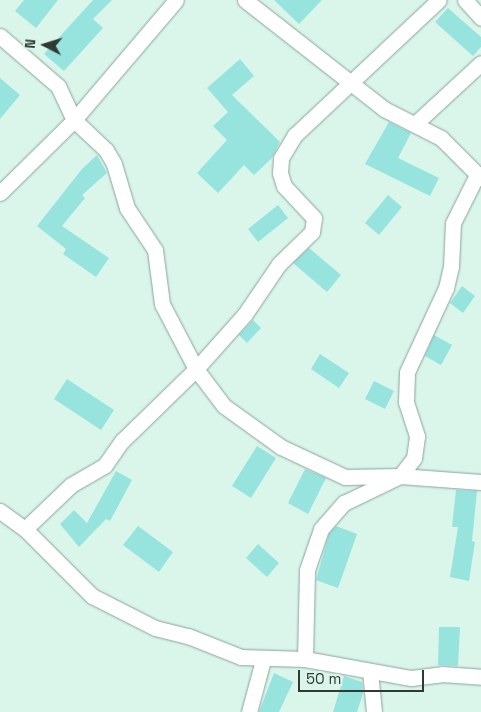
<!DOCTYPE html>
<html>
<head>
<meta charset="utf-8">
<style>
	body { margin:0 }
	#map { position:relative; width:481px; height:712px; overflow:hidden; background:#daf6ea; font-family:"Space Grotesk",sans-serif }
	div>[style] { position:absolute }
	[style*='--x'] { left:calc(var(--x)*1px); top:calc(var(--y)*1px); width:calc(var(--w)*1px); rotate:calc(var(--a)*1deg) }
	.building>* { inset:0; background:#96e4dd }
	.roads { filter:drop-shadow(0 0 1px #8aa49a) drop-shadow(0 0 1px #8aa49a) }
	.minor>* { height:15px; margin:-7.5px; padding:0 7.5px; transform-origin:7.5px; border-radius:7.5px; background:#fff }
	span { translate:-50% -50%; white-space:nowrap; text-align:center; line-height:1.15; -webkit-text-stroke:4px #daf6ea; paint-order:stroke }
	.north { position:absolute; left:20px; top:20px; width:50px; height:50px; -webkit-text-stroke:4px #daf6ea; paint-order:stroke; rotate:275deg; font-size:14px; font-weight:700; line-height:20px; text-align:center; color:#2f3a35 }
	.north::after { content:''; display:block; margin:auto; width:18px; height:22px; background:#2f3a35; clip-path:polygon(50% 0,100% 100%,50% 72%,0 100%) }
	.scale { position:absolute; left:298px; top:670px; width:126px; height:22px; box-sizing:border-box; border:2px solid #2f3a35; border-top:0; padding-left:6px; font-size:15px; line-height:18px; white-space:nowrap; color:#2f3a35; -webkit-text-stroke:4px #daf6ea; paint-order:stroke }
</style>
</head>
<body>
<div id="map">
	<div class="building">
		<i style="clip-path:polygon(24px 0,58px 0,36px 28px,15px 11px)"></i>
		<i style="clip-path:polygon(93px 0,112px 0,93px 19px,103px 28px,64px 71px,44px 54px)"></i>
		<i style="clip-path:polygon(274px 0,322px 0,299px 24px)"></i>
		<i style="clip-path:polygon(448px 8px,481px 37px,481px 47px,473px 56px,435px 22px)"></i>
		<i style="clip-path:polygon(240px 59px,254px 76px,232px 95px,280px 142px,272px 158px,254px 175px,244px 165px,218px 193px,197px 173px,227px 140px,213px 126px,228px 112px,207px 88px)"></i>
		<i style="clip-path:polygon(0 78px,20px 95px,0 119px)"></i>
		<i style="clip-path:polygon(389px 122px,411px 133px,398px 158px,439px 178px,430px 196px,365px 164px)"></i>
		<i style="clip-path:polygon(97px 155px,107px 173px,82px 195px,85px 198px,62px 226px,109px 258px,96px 277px,63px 254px,66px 249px,37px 226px,82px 169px)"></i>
		<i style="clip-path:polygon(388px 195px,402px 207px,379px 235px,365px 223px)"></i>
		<i style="clip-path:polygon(278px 205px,288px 218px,258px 242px,248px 229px)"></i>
		<i style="clip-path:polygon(309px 248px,341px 275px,327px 292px,293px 263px)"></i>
		<i style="clip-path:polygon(462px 286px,475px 296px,463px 313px,450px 303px)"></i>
		<i style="clip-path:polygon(253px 320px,261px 328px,247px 343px,239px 335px)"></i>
		<i style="clip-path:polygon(434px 335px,452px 345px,441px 365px,425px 356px)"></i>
		<i style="clip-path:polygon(320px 354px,349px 373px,339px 388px,311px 369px)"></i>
		<i style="clip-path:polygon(67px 379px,114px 410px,101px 430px,54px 399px)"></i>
		<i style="clip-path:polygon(374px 381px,394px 391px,385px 409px,365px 399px)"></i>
		<i style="clip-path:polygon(257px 446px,276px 458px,251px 498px,232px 486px)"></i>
		<i style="clip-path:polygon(305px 469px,326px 478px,308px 514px,288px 503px)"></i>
		<i style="clip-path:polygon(116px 471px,132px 480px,110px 521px,106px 519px,79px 547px,60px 524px,74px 510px,87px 523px)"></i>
		<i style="clip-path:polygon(456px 490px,477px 491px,472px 541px,475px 542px,469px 581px,450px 577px,458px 527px,452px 527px)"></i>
		<i style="clip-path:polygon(138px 526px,173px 552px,159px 572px,123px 545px)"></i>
		<i style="clip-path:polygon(336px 526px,357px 534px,338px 588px,316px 580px,329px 534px)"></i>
		<i style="clip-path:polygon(258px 544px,279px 563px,267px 577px,246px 558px)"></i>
		<i style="clip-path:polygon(439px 627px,460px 627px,458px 666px,438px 665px)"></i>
		<i style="clip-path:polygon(274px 673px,293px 682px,279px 712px,259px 712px)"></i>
		<i style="clip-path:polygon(344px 676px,362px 682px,363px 693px,357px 712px,333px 712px)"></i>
	</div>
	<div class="roads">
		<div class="minor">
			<i style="--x:245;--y:0;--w:177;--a:38.1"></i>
			<i style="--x:384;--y:109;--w:64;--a:27"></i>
			<i style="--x:441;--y:138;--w:57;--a:45"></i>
			<i style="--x:465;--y:0;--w:24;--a:48"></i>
			<i style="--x:0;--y:36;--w:77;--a:40.8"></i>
			<i style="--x:58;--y:86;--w:38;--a:65"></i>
			<i style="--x:74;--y:120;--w:44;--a:43.2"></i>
			<i style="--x:106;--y:150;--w:16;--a:60"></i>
			<i style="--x:114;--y:164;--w:46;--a:73.5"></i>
			<i style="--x:127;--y:208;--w:50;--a:56.3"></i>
			<i style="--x:155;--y:250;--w:54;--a:82.6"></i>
			<i style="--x:162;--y:304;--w:73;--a:62.4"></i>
			<i style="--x:196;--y:369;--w:46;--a:52.9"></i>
			<i style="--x:224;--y:406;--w:70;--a:35.7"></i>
			<i style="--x:281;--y:447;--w:71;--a:25.1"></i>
			<i style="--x:345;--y:477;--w:55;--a:-1"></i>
			<i style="--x:400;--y:476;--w:81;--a:4.2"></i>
			<i style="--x:416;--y:123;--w:88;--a:-42.7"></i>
			<i style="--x:0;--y:193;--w:104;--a:-44.6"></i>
			<i style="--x:74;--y:120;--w:157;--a:-49.6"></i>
			<i style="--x:0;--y:511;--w:31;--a:36"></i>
			<i style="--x:25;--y:529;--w:95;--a:45"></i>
			<i style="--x:92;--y:596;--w:71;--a:26.9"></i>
			<i style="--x:155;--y:628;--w:34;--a:14"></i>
			<i style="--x:188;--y:636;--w:57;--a:21.6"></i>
			<i style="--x:241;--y:657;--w:64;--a:1.8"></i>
			<i style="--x:305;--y:659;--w:108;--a:10.2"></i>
			<i style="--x:411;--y:678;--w:31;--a:-7"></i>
			<i style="--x:442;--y:674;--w:39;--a:4"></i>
			<i style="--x:25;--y:529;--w:64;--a:-43.7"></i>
			<i style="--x:71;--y:485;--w:39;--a:-30"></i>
			<i style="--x:105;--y:465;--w:29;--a:-55"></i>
			<i style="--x:122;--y:441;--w:103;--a:-44.2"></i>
			<i style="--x:196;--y:369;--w:74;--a:-48.3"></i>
			<i style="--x:245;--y:314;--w:60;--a:-55.8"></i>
			<i style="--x:279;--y:264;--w:46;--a:-44.1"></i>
			<i style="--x:312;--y:232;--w:14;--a:-82"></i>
			<i style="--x:314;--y:218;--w:44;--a:-133.2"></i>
			<i style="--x:284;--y:186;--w:14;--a:-107"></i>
			<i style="--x:280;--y:173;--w:15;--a:-86"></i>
			<i style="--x:281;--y:158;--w:27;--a:-59"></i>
			<i style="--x:295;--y:135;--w:197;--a:-43.2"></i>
			<i style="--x:305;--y:659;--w:89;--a:-88.7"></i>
			<i style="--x:307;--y:570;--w:43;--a:-71.1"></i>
			<i style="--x:321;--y:529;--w:35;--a:-49"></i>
			<i style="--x:344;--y:503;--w:62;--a:-25.7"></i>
			<i style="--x:400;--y:476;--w:23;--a:-52"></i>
			<i style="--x:414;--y:458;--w:22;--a:-82"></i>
			<i style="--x:417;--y:436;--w:36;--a:-108"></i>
			<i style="--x:406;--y:402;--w:30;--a:-88"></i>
			<i style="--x:407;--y:372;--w:93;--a:-65.1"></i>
			<i style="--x:446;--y:288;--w:22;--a:-77"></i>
			<i style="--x:451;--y:267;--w:44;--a:-87.4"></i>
			<i style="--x:453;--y:223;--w:54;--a:-63.4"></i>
			<i style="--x:370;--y:671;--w:41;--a:84.4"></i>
			<i style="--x:249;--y:712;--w:54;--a:-74.9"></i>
		</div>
	</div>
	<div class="north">N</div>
	<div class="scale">50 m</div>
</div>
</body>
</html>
